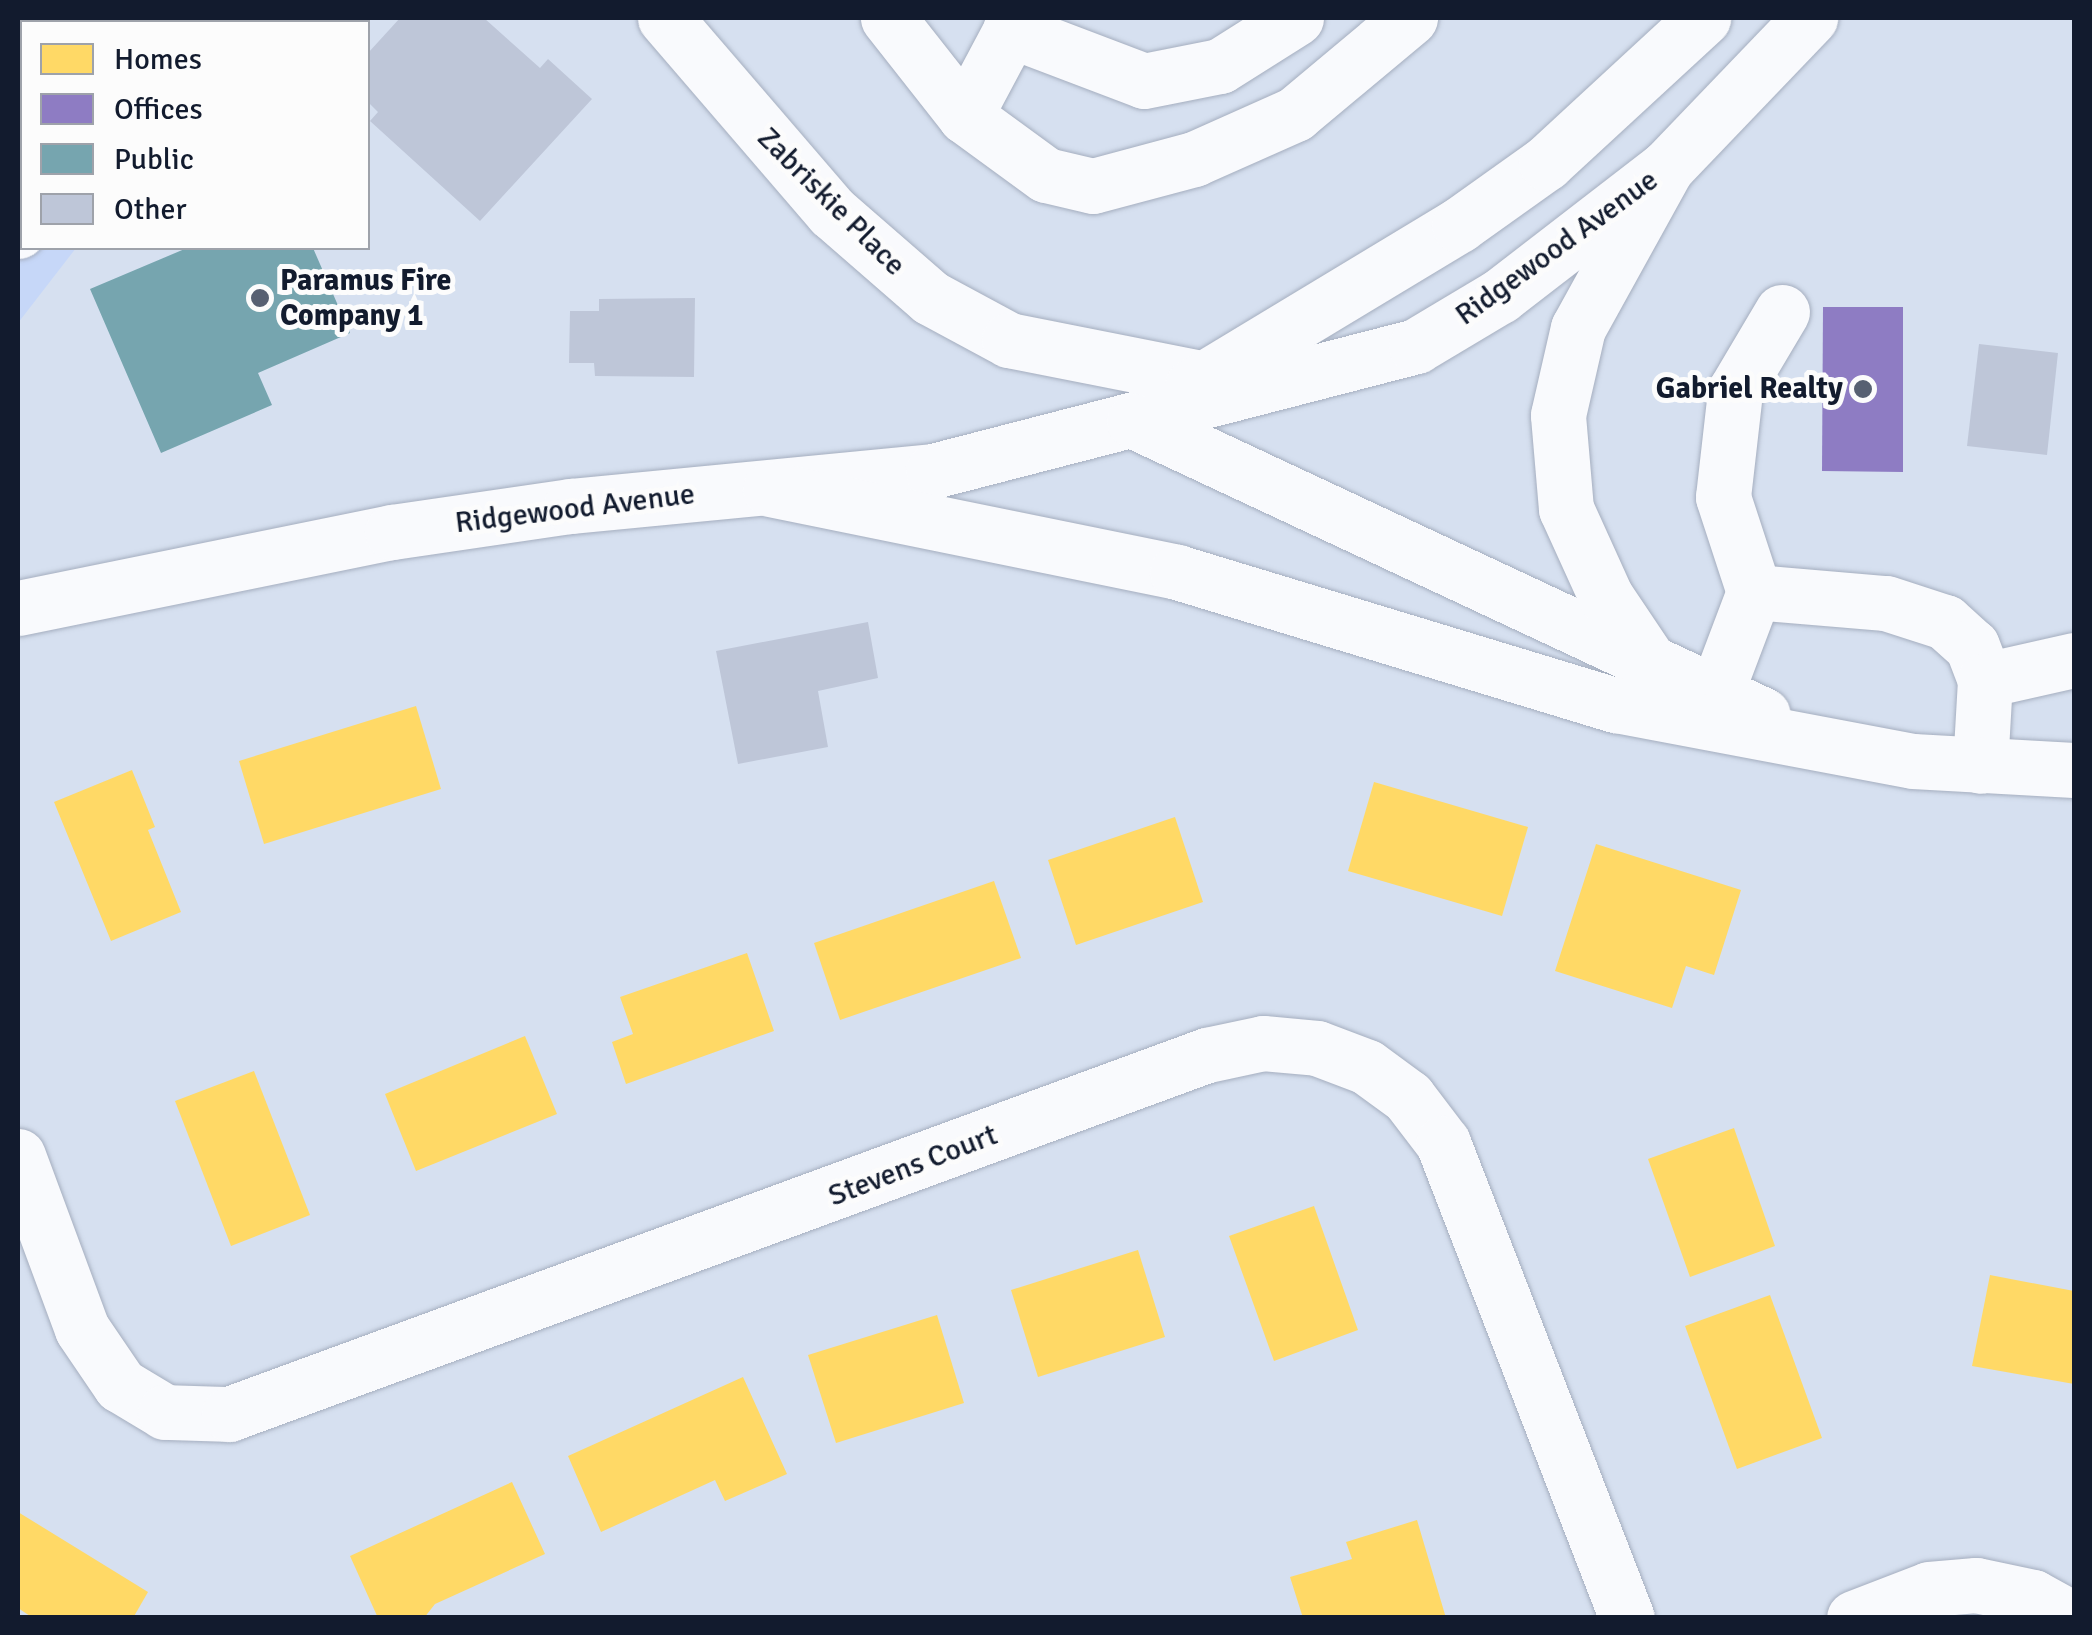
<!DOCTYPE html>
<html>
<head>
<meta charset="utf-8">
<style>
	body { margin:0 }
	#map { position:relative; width:2092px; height:1635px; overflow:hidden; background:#d6e0f0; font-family:Signika,sans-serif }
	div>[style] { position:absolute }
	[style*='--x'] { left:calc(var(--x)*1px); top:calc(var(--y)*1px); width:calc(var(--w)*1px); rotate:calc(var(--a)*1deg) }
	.built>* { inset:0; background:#c6d7f8 }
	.homes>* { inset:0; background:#ffd966 }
	.offices>* { inset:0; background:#8e7cc3 }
	.public>* { inset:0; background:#76a5af }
	.building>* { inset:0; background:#bec6d8 }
	.roads { filter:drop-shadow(0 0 2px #a5aebf) drop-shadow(0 0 2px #a5aebf) }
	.minor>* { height:55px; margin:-27.5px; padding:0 27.5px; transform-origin:27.5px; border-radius:27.5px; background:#f9fafd }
	.major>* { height:55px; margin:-27.5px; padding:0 27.5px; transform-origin:27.5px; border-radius:27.5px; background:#f9fafd }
	.highway>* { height:55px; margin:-27.5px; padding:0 27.5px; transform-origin:27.5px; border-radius:27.5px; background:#f9fafd }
	.dots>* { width:28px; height:28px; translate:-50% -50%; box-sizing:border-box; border:5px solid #fcfcfc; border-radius:50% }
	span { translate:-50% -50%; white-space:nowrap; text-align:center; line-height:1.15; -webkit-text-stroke:10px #fcfcfc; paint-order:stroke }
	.street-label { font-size:30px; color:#121b2e }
	.poi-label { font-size:30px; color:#121b2e; font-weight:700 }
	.left { translate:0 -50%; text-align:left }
	.right { translate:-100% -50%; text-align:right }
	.frame { position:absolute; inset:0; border:20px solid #121b2e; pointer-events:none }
	.legend { position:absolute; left:20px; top:20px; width:350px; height:230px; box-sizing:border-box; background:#fcfcfc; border:2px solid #9ea2aa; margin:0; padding:12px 18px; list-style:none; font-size:30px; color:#121b2e }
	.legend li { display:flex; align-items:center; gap:20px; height:50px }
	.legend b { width:50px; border:2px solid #9ea2aa }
</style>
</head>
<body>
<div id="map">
	<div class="built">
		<i style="clip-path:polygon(18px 18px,256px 18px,22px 22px,22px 248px,76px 248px,18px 323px)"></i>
	</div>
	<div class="homes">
		<i style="clip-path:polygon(416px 706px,441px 789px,264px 844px,239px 761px)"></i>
		<i style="clip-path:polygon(132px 770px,155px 827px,148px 830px,181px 912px,111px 941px,54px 802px)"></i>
		<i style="clip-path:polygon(1374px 782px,1528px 827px,1502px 916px,1348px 871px)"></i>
		<i style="clip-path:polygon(1175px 817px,1203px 902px,1076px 945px,1048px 860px)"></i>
		<i style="clip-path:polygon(1596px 844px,1741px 890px,1714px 975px,1686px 966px,1672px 1008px,1555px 971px)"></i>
		<i style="clip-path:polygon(994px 881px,1021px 958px,840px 1020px,814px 943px)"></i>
		<i style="clip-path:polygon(747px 953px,774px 1031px,626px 1084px,612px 1042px,633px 1034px,620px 997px)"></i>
		<i style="clip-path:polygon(525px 1036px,557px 1114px,416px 1171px,385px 1094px)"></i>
		<i style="clip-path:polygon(254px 1071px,310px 1215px,231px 1246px,175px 1101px)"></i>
		<i style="clip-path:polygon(1734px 1128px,1775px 1246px,1690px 1277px,1648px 1159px)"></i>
		<i style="clip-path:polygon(1314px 1206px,1358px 1330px,1274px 1361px,1229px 1236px)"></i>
		<i style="clip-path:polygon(1138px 1250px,1165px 1337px,1038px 1377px,1011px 1290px)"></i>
		<i style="clip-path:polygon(1990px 1275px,2074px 1291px,2074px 1384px,1972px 1366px)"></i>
		<i style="clip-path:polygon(1770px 1295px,1822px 1438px,1737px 1469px,1685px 1326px)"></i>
		<i style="clip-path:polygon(937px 1315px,964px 1403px,836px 1443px,808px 1355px)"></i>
		<i style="clip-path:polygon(743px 1377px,787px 1474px,725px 1501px,715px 1480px,601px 1532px,568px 1456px)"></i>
		<i style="clip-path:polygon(512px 1482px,545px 1554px,435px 1604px,424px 1618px,378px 1618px,350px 1556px)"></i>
		<i style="clip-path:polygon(18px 1512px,148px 1592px,133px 1618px,33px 1618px,18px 1608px)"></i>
		<i style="clip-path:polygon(1417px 1520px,1446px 1618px,1303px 1618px,1290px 1577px,1352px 1559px,1346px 1542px)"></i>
	</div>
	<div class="offices">
		<i style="clip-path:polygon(1823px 307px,1903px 307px,1903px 472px,1822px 471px)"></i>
	</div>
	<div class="public">
		<i style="clip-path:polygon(187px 248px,313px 248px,350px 333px,258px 373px,272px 405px,161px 453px,90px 289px)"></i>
	</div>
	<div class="building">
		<i style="clip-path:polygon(400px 18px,484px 18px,540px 68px,548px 59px,592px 99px,480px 221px,370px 121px,378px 112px,368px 102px,368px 53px)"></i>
		<i style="clip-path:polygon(695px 298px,694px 377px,595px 376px,594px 363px,569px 363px,570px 311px,599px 311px,599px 299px)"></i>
		<i style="clip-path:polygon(1979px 344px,2058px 353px,2047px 455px,1967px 446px)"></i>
		<i style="clip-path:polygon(868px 622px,878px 678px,818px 691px,828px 747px,738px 764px,716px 651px)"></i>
	</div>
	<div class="roads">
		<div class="minor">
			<i style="--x:888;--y:18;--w:125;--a:51.8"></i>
			<i style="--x:965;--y:116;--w:100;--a:36.1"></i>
			<i style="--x:1046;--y:175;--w:48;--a:13.2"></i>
			<i style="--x:1093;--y:186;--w:105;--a:-15"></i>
			<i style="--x:1194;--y:159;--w:111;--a:-24"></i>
			<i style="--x:1295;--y:114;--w:150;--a:-39.9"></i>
			<i style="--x:1010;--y:30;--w:143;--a:20.8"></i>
			<i style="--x:1144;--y:81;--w:77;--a:-11.2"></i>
			<i style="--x:1220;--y:66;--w:90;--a:-32.3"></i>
			<i style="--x:965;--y:116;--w:111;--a:-62"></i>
			<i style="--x:1754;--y:592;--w:132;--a:4.8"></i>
			<i style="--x:1886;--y:603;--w:62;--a:17.9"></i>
			<i style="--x:1945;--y:622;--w:36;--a:42"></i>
			<i style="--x:1972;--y:646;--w:36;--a:69"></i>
			<i style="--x:1985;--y:680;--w:86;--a:93.3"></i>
			<i style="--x:1985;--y:680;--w:91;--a:-12.7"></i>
			<i style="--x:1717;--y:690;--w:105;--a:-69.3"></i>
			<i style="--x:1754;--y:592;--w:100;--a:-108.1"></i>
			<i style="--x:1723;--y:497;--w:107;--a:-83.5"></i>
			<i style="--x:1735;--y:391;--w:92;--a:-59.3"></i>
			<i style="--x:18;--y:1156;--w:184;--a:69.7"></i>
			<i style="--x:82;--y:1329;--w:68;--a:55.8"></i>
			<i style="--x:120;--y:1385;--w:52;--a:31"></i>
			<i style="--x:165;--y:1412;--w:64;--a:1.8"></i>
			<i style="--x:229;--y:1414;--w:1042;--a:-20.16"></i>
			<i style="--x:1207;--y:1055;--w:57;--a:-12.1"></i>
			<i style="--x:1263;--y:1043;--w:54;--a:5.3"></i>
			<i style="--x:1317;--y:1048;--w:53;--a:20.8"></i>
			<i style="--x:1367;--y:1067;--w:51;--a:36.2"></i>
			<i style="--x:1408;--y:1097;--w:58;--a:52.7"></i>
			<i style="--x:1443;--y:1143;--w:509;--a:68.83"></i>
			<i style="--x:1854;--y:1618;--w:80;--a:-21.1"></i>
			<i style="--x:1929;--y:1589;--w:47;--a:-4.9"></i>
			<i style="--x:1976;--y:1585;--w:58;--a:11.9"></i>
			<i style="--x:2033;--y:1597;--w:43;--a:28.9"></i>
		</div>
		<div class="major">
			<i style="--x:665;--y:18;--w:256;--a:49.3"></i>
			<i style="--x:832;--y:212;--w:131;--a:41"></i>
			<i style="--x:931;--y:298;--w:89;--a:28.3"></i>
			<i style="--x:1009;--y:340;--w:201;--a:11.2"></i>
			<i style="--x:196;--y:22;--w:6;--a:-39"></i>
			<i style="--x:18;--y:231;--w:7;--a:-56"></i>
			<i style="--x:1192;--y:386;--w:312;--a:-31.1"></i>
			<i style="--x:1459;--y:225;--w:107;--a:-35.5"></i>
			<i style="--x:1546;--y:163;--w:214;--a:-42.7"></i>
			<i style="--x:18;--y:608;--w:382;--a:-11.5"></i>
			<i style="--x:392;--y:532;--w:181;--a:-8.3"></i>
			<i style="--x:571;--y:506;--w:364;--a:-5.5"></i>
			<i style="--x:933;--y:471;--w:499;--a:-14.5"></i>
			<i style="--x:1416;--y:346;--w:98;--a:-30.8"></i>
			<i style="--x:1500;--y:296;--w:211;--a:-37.7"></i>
			<i style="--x:1667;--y:167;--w:207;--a:-46.2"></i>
		</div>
		<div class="highway">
			<i style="--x:1134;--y:421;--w:694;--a:25.05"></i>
			<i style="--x:770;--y:489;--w:415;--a:11.5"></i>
			<i style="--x:1177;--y:572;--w:459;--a:16.9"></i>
			<i style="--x:1616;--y:705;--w:302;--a:10.7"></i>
			<i style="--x:1913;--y:761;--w:161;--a:3.2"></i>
			<i style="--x:1647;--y:658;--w:73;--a:-123.9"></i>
			<i style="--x:1606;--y:597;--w:97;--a:-114.4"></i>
			<i style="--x:1566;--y:509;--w:94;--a:-94.9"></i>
			<i style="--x:1558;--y:415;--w:89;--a:-77.1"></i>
			<i style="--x:1578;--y:328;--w:184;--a:-61.1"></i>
		</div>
	</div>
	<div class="dots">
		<i style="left:260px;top:298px;background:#576072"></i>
		<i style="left:1863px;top:389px;background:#576072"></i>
	</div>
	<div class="street-label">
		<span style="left:831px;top:202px;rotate:45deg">Zabriskie Place</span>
		<span style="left:1557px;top:248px;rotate:-36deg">Ridgewood Avenue</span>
		<span style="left:575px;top:509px;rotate:-7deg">Ridgewood Avenue</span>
		<span style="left:913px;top:1166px;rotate:-21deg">Stevens Court</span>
	</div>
	<div class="poi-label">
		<span class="left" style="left:280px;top:298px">Paramus Fire<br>Company 1</span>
		<span class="right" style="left:1843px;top:389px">Gabriel Realty</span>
	</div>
	<div class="frame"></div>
	<ul class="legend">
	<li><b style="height:28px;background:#ffd966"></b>Homes</li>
	<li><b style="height:28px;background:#8e7cc3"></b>Offices</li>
	<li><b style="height:28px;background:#76a5af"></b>Public</li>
	<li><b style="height:28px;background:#bec6d8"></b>Other</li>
	</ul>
</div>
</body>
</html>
